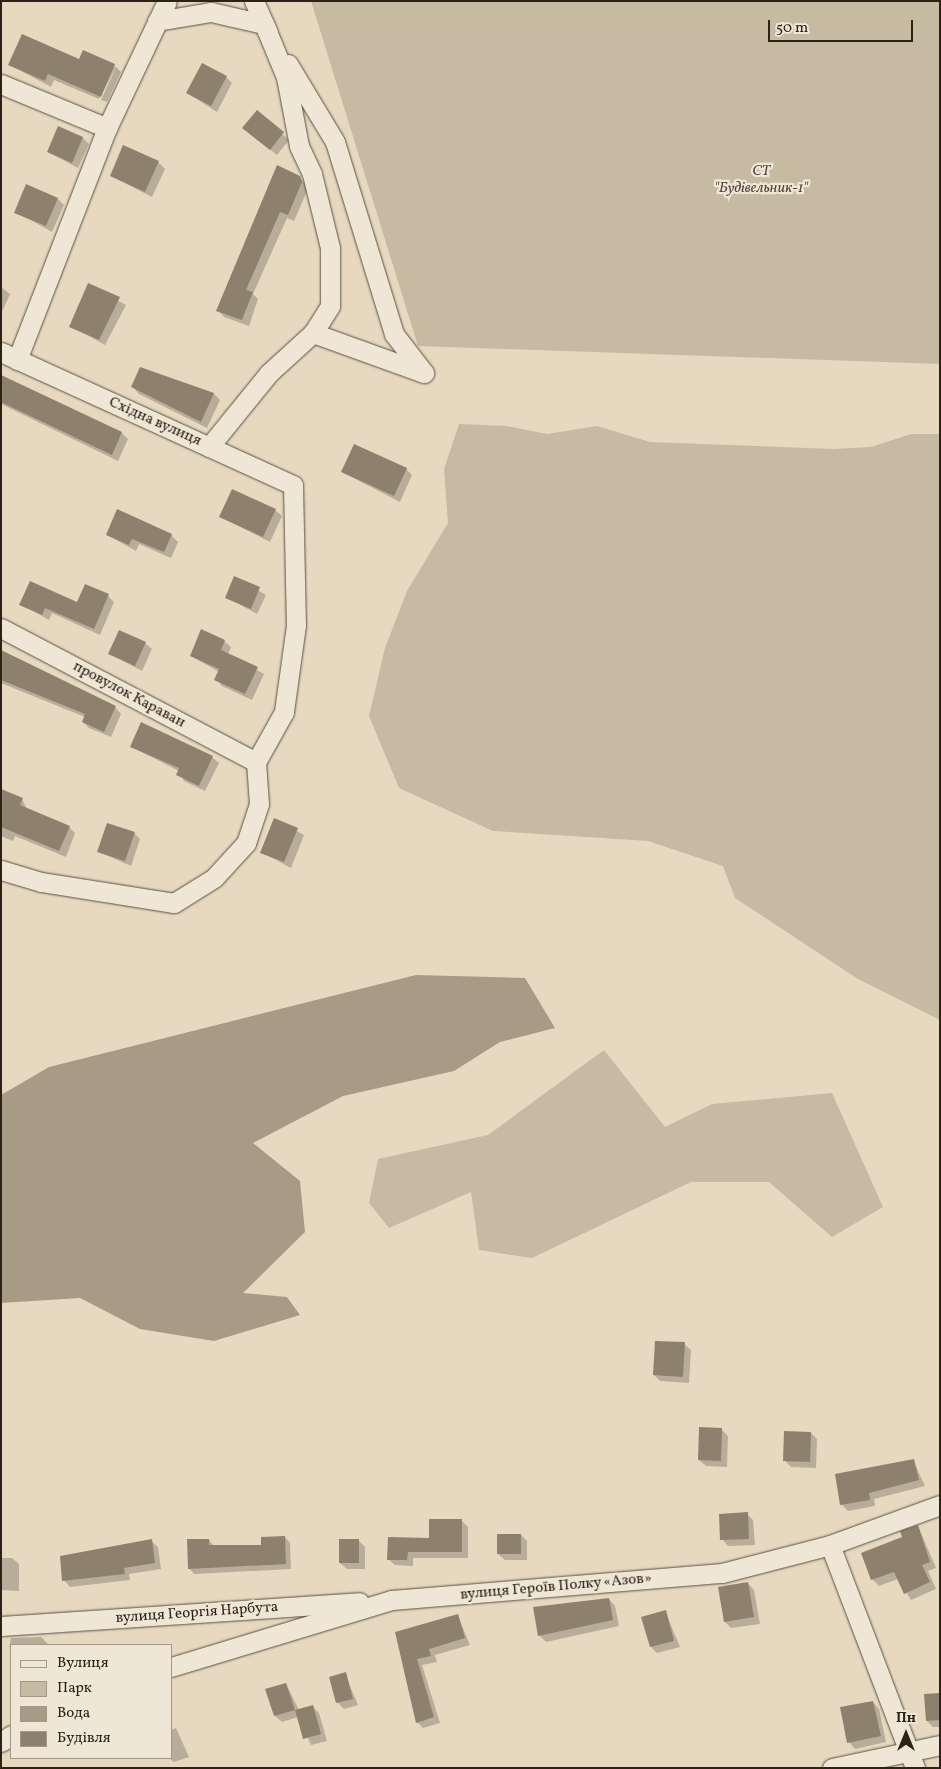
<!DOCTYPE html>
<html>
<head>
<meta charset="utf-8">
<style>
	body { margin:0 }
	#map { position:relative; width:941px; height:1769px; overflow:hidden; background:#e6d9bf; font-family:Vollkorn,serif }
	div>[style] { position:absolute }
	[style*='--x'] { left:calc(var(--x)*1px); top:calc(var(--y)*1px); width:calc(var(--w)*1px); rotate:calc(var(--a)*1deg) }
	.green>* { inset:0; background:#c6baa2 }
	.water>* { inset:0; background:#a79b86 }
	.shadow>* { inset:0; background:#0003 }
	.building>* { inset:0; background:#8d816e }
	.roads { filter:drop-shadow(0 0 1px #5a5041) drop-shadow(0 0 1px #5a5041) }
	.street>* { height:19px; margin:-9.5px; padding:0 9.5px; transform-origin:9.5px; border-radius:9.5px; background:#efe6d5 }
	span { translate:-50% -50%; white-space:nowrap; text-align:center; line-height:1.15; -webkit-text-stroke:4.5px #efe6d5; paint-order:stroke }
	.park-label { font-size:15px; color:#52483a; font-style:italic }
	.street-label { font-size:15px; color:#2c2217 }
	.frame { position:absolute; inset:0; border:2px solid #2c2217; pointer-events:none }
	.legend { position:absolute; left:10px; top:1644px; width:162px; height:115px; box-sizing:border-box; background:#efe6d5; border:1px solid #a19889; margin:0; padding:6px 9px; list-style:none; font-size:15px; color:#2c2217 }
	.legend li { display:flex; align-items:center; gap:10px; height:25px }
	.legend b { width:25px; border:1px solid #a19889 }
	.north { position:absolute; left:881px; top:1709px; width:50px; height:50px; -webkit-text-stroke:4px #efe6d5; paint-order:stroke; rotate:0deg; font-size:14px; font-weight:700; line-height:20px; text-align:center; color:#2c2217 }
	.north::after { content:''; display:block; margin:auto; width:18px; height:22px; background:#2c2217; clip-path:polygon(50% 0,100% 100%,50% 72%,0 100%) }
	.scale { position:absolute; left:768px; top:20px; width:145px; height:22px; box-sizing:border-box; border:2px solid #2c2217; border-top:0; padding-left:6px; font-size:15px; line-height:18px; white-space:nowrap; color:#2c2217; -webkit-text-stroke:4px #efe6d5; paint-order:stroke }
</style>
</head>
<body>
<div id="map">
	<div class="green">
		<i style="clip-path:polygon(311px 1px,940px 1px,940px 364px,418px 346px)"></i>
		<i style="clip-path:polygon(459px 424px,507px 426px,547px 434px,597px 426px,650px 442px,833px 449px,871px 447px,911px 434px,940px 434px,940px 1020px,858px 979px,735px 898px,723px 866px,648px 841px,493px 831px,399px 788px,369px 716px,385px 648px,407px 591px,448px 523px,444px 469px)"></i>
		<i style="clip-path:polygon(604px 1050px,665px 1127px,712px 1104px,832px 1093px,883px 1207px,832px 1237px,769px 1182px,691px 1182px,532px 1258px,479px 1250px,471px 1192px,389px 1228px,369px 1203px,378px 1159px,488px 1135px)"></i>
	</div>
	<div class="water">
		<i style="clip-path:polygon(416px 975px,525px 978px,555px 1028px,500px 1042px,454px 1071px,343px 1096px,253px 1143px,300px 1181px,305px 1232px,243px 1293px,287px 1297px,300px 1315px,214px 1341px,140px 1329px,80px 1298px,1px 1303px,1px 1095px,49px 1067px)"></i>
	</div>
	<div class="shadow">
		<i style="clip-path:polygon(83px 52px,116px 67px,99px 99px,54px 80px,51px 87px,10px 65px,80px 60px)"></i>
		<i style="clip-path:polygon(116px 67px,121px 72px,107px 102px,101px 100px)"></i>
		<i style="clip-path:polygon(226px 77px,232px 83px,217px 112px,187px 93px)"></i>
		<i style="clip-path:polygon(257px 112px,289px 140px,277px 155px,250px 134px)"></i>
		<i style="clip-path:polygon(83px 138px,89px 144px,78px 168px,48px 152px)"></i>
		<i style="clip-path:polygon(158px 162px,165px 169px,152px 197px,111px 176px)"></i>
		<i style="clip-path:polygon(300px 177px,308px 189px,294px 221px,287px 218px,253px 294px,258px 299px,249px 326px,224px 317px,218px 310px)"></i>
		<i style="clip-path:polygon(58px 199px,64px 205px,52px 232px,16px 212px)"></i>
		<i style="clip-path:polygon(89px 285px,126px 305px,105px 345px,71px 326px)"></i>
		<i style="clip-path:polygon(1px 287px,10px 294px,1px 314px)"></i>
		<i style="clip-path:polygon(141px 368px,214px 394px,220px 400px,207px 428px,139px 394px,133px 387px)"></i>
		<i style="clip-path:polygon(1px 378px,122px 433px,128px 439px,118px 461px,1px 404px)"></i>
		<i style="clip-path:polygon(406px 469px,412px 475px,400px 502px,342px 472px)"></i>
		<i style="clip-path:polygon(275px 510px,282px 516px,270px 542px,221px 517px)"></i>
		<i style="clip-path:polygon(107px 535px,171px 535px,178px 542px,171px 558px,139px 544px,136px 551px)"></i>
		<i style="clip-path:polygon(235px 577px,266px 595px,257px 614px,226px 597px)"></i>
		<i style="clip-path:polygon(108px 596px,114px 602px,100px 635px,52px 613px,49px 620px,21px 604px,78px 603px)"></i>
		<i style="clip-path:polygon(224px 641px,231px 647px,228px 654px,264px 674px,252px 700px,222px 686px,216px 679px,219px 672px,191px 656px)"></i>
		<i style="clip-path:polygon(145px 643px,152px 649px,142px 671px,110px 654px)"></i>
		<i style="clip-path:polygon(1px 652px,115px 707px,121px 714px,111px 737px,89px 728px,83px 722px,85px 717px,1px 683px)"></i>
		<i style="clip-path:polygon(132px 747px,212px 757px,219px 763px,205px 791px,184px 781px,179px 771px)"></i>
		<i style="clip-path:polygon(1px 795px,22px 799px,27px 809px,69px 827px,75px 833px,66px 857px,15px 836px,13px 841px,1px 836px)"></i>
		<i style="clip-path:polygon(274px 819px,304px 835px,291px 868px,261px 852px)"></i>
		<i style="clip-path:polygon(134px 833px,140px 839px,131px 866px,99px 852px)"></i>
		<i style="clip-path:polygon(684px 1344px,691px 1350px,689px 1383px,660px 1381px,654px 1375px)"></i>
		<i style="clip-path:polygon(722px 1430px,728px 1436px,727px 1467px,706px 1466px,699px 1460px)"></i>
		<i style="clip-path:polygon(811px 1433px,817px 1439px,816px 1468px,791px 1467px,784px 1460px)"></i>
		<i style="clip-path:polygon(913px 1460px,925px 1486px,874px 1499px,875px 1506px,848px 1511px,841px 1504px)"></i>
		<i style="clip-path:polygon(747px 1514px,753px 1520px,755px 1545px,728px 1546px,722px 1539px)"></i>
		<i style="clip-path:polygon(462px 1521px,468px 1527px,468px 1558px,413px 1558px,413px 1566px,395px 1565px,388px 1559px)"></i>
		<i style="clip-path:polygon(918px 1526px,936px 1568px,928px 1571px,936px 1589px,911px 1600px,898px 1579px,879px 1586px,872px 1579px)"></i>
		<i style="clip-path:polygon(521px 1535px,527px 1541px,527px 1560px,505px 1560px,498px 1554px)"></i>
		<i style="clip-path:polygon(285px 1537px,290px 1543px,291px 1569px,194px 1574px,189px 1568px,209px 1540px,214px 1546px,262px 1546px)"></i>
		<i style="clip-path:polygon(358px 1540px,365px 1547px,365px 1569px,347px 1569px,340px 1563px)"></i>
		<i style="clip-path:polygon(151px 1541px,158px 1547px,161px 1569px,129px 1574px,130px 1580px,70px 1587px,64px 1580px)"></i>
		<i style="clip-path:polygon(1px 1558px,12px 1558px,19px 1564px,19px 1591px,1px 1590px)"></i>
		<i style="clip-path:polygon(748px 1583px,754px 1590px,760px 1624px,731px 1628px,725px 1622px)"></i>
		<i style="clip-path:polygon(609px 1599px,615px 1606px,619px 1626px,546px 1642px,539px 1635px,534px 1608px)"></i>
		<i style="clip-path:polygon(665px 1611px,680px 1647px,657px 1653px,651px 1647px)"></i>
		<i style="clip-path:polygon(458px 1616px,470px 1645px,435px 1655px,437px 1662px,422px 1665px,440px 1723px,423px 1728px,417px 1722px,397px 1633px)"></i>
		<i style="clip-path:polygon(41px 1637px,49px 1645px,11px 1645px,9px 1649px,11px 1638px)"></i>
		<i style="clip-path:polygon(345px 1674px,358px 1705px,344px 1709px,338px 1703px)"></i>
		<i style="clip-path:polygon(286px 1684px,299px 1710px,312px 1706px,319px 1713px,327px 1741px,311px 1745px,298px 1717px,282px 1722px,275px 1716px,267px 1690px)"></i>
		<i style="clip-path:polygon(940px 1694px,940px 1727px,933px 1727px,927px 1721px)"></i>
		<i style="clip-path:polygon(873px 1702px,879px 1709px,886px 1742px,855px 1749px,849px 1742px)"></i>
		<i style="clip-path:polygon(176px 1728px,189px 1757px,174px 1762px,169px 1758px,171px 1730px)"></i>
	</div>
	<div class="building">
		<i style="clip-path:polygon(22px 34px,79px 59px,83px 50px,115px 64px,101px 97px,48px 74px,45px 81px,8px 65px)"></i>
		<i style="clip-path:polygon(202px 63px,227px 76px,211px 106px,186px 93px)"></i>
		<i style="clip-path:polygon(257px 110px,284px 132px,270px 150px,242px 128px)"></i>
		<i style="clip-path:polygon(58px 126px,83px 137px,72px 163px,47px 152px)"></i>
		<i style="clip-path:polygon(123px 145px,159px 161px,145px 192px,110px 176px)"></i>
		<i style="clip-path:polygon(277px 165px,300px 176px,302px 182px,288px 215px,280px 212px,246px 290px,253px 292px,242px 320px,216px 311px)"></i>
		<i style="clip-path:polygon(26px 184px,58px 198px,46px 226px,14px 213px)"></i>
		<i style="clip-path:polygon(88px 283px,120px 297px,99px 340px,69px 327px)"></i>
		<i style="clip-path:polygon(140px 367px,214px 393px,201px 422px,131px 387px)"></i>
		<i style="clip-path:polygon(1px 375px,122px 432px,112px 455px,1px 402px)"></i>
		<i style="clip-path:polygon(354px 444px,407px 468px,394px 496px,341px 472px)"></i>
		<i style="clip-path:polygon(232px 489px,276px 509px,263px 537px,219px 517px)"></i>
		<i style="clip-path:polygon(117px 509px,172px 534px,164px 552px,132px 539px,129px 545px,106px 535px)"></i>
		<i style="clip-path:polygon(234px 576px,260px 587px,251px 609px,225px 598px)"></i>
		<i style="clip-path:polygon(30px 581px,77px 602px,85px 584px,109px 594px,94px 629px,45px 608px,42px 615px,19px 605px)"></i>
		<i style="clip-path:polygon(201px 629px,225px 640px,221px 650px,258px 667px,245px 694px,214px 680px,219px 669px,190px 656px)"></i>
		<i style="clip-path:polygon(119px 630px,146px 642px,135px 666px,108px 654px)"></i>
		<i style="clip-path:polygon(1px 650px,116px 706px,104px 732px,82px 722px,85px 714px,1px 680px)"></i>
		<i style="clip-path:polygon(141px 722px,213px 756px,199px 786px,176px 775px,179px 768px,130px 747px)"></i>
		<i style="clip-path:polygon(1px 789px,23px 798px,20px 805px,70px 826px,59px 851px,1px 827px)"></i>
		<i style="clip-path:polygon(274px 818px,298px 828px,284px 862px,260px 853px)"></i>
		<i style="clip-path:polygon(107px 823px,135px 832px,125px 861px,97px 852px)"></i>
		<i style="clip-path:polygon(655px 1341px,685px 1342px,683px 1377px,653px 1375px)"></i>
		<i style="clip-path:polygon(699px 1427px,722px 1428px,721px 1461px,698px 1460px)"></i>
		<i style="clip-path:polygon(784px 1431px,811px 1432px,810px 1462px,783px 1461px)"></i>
		<i style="clip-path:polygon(914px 1459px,919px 1480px,869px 1493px,870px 1500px,840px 1505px,835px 1474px)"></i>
		<i style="clip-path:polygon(748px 1512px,749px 1539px,720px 1540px,719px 1514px)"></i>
		<i style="clip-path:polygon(429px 1519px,462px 1519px,462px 1552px,408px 1552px,407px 1560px,387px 1560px,388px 1537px,429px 1538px)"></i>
		<i style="clip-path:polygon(918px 1525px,930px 1562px,922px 1565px,930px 1582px,904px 1594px,894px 1572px,871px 1580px,861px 1553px,902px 1537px,900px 1531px)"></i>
		<i style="clip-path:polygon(497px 1534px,521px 1534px,521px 1554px,497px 1554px)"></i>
		<i style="clip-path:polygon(285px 1536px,286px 1564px,188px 1569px,187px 1539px,209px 1539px,209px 1545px,261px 1545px,261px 1537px)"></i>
		<i style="clip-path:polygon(152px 1539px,155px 1563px,124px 1568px,125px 1574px,62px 1581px,60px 1556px)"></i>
		<i style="clip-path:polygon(339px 1539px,359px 1539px,359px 1563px,339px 1563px)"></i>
		<i style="clip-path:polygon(748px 1582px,754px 1617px,724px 1622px,718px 1587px)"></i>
		<i style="clip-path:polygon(609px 1598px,613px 1620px,538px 1636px,533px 1607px)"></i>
		<i style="clip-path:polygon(666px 1610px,674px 1641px,650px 1647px,641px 1617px)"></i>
		<i style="clip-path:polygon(458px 1614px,465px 1638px,429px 1649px,431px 1656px,417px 1659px,434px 1717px,416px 1723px,395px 1632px)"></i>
		<i style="clip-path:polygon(346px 1672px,353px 1699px,336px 1703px,329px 1677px)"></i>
		<i style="clip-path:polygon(286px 1683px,295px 1710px,274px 1716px,265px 1689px)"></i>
		<i style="clip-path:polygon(940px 1693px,940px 1720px,926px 1721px,924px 1694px)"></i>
		<i style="clip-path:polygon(873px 1701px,881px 1736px,847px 1743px,840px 1707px)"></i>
		<i style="clip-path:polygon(313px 1705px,321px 1734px,303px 1739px,295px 1710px)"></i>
	</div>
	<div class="roads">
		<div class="street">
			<i style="--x:254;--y:1;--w:34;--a:66"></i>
			<i style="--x:157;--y:21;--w:55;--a:-9.5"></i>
			<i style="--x:211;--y:12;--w:54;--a:12.8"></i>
			<i style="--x:264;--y:24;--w:57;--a:67.5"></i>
			<i style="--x:286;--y:77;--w:70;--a:79.3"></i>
			<i style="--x:299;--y:146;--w:31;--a:65"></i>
			<i style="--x:312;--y:174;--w:76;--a:76.3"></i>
			<i style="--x:330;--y:248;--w:58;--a:90"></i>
			<i style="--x:330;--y:306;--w:32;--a:122"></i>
			<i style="--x:288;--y:64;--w:91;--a:58.9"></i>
			<i style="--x:335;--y:142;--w:201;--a:72.9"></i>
			<i style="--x:394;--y:334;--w:49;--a:52.4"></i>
			<i style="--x:1;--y:84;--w:115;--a:22.5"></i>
			<i style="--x:1;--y:352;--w:321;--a:24.5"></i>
			<i style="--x:293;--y:485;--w:140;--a:88.8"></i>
			<i style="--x:296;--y:625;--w:88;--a:97.9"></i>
			<i style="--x:284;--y:712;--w:57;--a:119.2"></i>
			<i style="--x:256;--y:762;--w:42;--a:85.9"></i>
			<i style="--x:259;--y:804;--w:41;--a:108.4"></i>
			<i style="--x:246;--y:843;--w:47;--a:132.4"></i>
			<i style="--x:214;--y:878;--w:47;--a:148"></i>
			<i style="--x:174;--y:903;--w:135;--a:-171"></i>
			<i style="--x:41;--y:882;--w:42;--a:-163.3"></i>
			<i style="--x:17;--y:360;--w:249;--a:-68.8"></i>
			<i style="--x:107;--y:128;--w:140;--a:-64.7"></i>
			<i style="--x:209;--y:447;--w:95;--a:-51"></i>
			<i style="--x:269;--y:373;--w:59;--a:-42.3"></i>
			<i style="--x:313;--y:333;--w:118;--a:19.8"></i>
			<i style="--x:1;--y:628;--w:288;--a:27.7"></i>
			<i style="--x:830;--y:1545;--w:239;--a:69.1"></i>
			<i style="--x:1;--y:1626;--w:359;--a:-3.8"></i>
			<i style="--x:171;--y:1667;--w:231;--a:-16.9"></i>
			<i style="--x:392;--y:1600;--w:331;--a:-4.7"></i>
			<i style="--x:722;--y:1573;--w:112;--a:-14.5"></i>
			<i style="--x:830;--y:1545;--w:117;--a:-20"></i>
			<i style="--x:1;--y:1742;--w:12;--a:-35"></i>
			<i style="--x:832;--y:1768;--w:110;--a:-12"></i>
		</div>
	</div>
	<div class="park-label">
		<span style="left:761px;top:180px">СТ<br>"Будівельник-1"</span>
	</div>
	<div class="street-label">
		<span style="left:155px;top:422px;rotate:24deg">Східна вулиця</span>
		<span style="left:129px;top:695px;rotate:28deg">провулок Караван</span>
		<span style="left:556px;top:1587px;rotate:-5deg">вулиця Героїв Полку «Азов»</span>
		<span style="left:197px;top:1613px;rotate:-4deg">вулиця Георгія Нарбута</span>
	</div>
	<div class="frame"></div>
	<ul class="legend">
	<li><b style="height:6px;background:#efe6d5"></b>Вулиця</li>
	<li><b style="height:14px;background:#c6baa2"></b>Парк</li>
	<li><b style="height:14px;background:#a79b86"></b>Вода</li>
	<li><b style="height:14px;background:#8d816e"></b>Будівля</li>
	</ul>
	<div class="north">Пн</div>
	<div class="scale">50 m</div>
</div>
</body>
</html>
